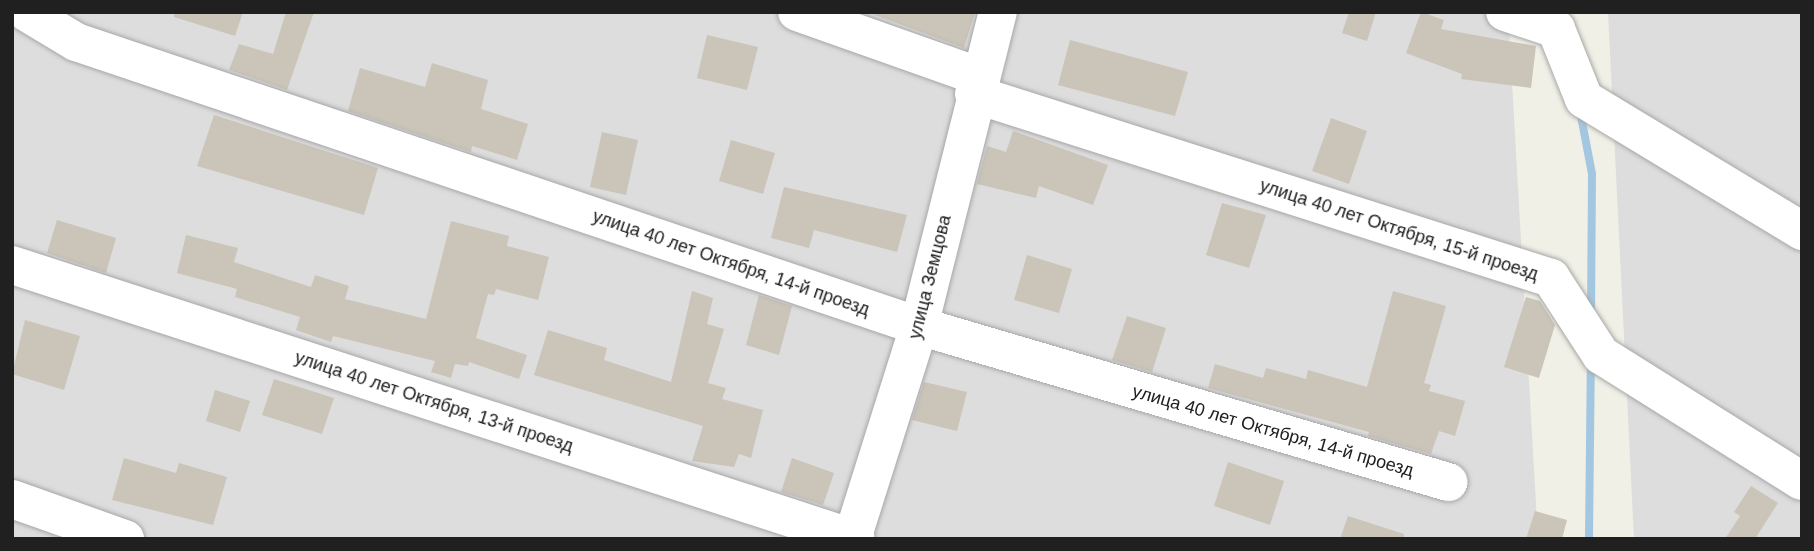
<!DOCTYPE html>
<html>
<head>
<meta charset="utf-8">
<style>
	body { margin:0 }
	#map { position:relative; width:1814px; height:551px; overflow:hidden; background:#f1f0e6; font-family:Helvetica,sans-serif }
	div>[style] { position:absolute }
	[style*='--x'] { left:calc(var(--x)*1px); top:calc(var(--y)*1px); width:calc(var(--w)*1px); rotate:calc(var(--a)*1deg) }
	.residential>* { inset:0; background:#dedddd }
	.stream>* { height:8px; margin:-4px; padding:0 4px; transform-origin:4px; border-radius:4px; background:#a4c7e1 }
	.building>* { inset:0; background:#cac4b9 }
	.roads { filter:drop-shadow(0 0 2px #a7a7a7) drop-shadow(0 0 2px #a7a7a7) }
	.minor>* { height:38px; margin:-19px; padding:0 19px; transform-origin:19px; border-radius:19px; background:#fff }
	span { translate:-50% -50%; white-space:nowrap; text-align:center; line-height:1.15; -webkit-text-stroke:7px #fff; paint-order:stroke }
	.street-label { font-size:18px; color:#202020 }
	.frame { position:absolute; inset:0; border:14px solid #202020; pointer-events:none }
</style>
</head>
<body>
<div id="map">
	<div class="residential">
		<i style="clip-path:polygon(12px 12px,1508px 12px,1538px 539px,12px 539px)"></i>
		<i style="clip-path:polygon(1608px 12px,1802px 12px,1802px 539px,1634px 539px)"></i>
	</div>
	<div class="stream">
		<i style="--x:1580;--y:111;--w:64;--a:79.2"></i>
		<i style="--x:1592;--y:174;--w:140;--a:90.4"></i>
		<i style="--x:1589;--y:539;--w:177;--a:-89.4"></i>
	</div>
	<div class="building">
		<i style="clip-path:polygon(174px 12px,243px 12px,235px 36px,174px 17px)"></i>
		<i style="clip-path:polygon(286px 12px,314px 12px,287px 90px,229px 70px,239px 44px,273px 54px)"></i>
		<i style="clip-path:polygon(867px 12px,975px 12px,964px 48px)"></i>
		<i style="clip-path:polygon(1349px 12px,1376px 12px,1367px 41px,1342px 33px)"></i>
		<i style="clip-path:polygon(1421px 12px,1444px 20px,1441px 29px,1536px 46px,1531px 88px,1461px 79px,1462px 74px,1406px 53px)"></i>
		<i style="clip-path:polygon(707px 35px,758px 47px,747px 90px,697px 78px)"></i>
		<i style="clip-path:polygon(1070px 40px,1188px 72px,1175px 116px,1058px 85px)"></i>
		<i style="clip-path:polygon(432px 63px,488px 80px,481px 109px,528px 124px,517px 160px,472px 146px,471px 152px,348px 111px,360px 68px,425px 87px)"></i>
		<i style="clip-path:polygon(214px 115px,378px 168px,364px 215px,197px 166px)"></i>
		<i style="clip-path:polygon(1331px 118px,1367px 131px,1349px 184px,1312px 171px)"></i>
		<i style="clip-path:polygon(1013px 131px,1108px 165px,1093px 205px,1039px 186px,1036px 198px,977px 184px,987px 146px,1006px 152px)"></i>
		<i style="clip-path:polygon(602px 132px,638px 140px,626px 195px,590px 187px)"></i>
		<i style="clip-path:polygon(731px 140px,775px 153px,763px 194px,719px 181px)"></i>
		<i style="clip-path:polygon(784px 187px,907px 215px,897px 252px,814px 230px,809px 248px,771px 238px)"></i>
		<i style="clip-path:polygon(1222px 203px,1266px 215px,1249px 268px,1206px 255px)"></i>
		<i style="clip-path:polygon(57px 220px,116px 238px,106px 273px,47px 253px)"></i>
		<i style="clip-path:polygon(451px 221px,509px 236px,507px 246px,549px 257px,538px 300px,496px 289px,494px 295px,488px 294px,476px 338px,527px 355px,519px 379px,469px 362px,468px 366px,455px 364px,451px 378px,431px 372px,435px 361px,333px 336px,331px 342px,296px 330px,300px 317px,235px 297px,237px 289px,177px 273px,186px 235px,238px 248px,234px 262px,311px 287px,315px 275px,349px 286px,345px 299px,426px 319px)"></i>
		<i style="clip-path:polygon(1027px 255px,1072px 269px,1059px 313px,1014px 300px)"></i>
		<i style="clip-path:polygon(692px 291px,713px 298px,707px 324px,724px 329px,708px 383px,726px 388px,722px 399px,763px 410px,751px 458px,739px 454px,734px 467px,692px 461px,703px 426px,534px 375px,548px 330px,607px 348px,604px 360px,671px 382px)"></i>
		<i style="clip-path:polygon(1393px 291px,1446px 306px,1424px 383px,1431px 385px,1429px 391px,1465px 401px,1455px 436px,1439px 431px,1431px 454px,1368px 436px,1369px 432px,1208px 388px,1215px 364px,1263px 378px,1266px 368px,1306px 379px,1308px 370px,1367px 387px)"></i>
		<i style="clip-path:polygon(759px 295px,792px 306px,779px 355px,746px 345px)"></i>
		<i style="clip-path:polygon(1526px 297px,1540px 301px,1555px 325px,1539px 378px,1504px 367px)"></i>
		<i style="clip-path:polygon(1127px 316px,1166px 328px,1152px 372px,1112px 360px)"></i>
		<i style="clip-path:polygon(25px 320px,80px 336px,64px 390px,12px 374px)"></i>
		<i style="clip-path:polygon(274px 379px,334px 398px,322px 434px,262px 415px)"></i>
		<i style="clip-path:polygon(924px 382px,967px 392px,957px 431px,912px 420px)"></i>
		<i style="clip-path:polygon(215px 390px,250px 401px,240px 432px,206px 421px)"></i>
		<i style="clip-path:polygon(124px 458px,176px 473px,179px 463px,227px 477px,213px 525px,112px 500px)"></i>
		<i style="clip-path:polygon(792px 458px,834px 473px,823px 505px,781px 492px)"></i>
		<i style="clip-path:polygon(1228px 462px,1284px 481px,1270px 525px,1214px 506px)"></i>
		<i style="clip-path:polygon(1751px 486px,1778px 503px,1755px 539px,1725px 539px,1740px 516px,1734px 512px)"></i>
		<i style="clip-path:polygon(1535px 511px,1567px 520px,1562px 539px,1526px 539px)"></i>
		<i style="clip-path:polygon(1348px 516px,1404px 534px,1404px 539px,1340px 539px)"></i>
	</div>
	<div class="roads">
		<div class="minor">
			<i style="--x:26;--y:12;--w:58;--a:31"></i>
			<i style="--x:76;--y:42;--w:890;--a:18.62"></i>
			<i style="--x:919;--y:326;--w:552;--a:16.43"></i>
			<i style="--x:797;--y:12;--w:192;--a:19.5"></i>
			<i style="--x:1505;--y:12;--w:54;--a:18.4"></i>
			<i style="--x:1556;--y:29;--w:75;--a:68.2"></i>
			<i style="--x:1584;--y:99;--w:255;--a:31.2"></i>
			<i style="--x:974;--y:94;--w:606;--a:17.69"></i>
			<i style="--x:1551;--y:278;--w:92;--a:57"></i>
			<i style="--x:1601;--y:355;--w:237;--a:32.1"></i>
			<i style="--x:12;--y:265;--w:887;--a:17.99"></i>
			<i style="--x:12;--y:499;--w:120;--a:19.5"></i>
			<i style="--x:852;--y:539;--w:223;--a:-72.5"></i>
			<i style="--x:919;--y:326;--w:324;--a:-75.9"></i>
		</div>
	</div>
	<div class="street-label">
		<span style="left:1399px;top:230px;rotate:18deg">улица 40 лет Октября, 15-й проезд</span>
		<span style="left:731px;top:263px;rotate:19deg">улица 40 лет Октября, 14-й проезд</span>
		<span style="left:930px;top:277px;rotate:-76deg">улица Земцова</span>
		<span style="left:434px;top:402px;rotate:18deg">улица 40 лет Октября, 13-й проезд</span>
		<span style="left:1273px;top:431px;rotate:16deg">улица 40 лет Октября, 14-й проезд</span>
	</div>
	<div class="frame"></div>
</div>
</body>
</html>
